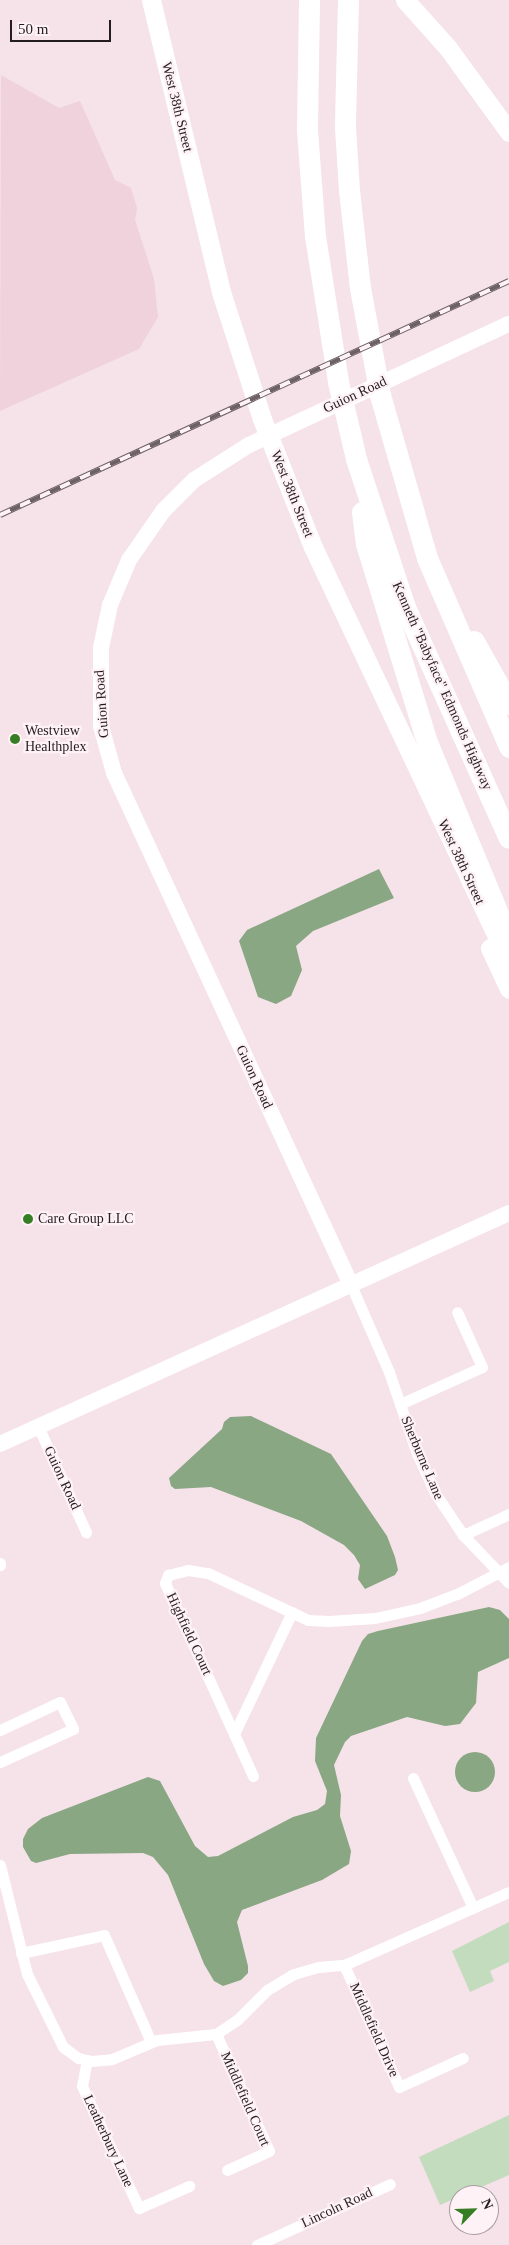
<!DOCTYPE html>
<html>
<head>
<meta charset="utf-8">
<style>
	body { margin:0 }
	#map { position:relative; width:509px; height:2245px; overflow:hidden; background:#f6e2e9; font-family:Georgia,serif }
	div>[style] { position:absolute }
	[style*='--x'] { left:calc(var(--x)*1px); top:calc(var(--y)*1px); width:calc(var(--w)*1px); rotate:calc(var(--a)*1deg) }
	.built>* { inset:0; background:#efd2dc }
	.green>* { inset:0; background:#c3dcbe }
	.water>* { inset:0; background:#89a783 }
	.round { border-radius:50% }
	.street>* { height:11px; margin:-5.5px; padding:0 5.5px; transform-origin:5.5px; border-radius:5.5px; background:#fff }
	.secondary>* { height:16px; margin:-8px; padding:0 8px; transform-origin:8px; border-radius:8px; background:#fff }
	.primary>* { height:19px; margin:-9.5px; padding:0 9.5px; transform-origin:9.5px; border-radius:9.5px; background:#fff }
	.highway>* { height:21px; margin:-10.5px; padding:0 10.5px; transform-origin:10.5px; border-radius:10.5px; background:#fff }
	.rail>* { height:5.5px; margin-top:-2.75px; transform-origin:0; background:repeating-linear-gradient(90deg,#fef2f6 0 11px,#6c6164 0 22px); box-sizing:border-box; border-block:1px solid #6c6164 }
	.dots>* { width:14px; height:14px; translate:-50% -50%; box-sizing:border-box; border:2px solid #fef2f6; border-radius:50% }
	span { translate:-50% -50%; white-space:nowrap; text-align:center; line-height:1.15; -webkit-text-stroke:4.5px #fef2f6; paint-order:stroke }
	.street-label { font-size:14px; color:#241d1f }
	.poi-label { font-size:14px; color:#241d1f }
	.left { translate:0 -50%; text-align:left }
	.north { position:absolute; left:449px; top:2185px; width:50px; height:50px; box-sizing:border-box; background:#fef2f6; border:1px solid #a79da0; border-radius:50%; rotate:66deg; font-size:14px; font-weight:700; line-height:20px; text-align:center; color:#241d1f }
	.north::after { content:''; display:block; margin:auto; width:18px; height:22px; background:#357e23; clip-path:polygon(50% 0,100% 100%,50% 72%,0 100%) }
	.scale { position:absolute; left:10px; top:20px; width:101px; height:22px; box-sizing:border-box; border:2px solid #241d1f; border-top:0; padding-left:6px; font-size:15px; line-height:18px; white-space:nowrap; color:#241d1f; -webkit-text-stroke:4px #fef2f6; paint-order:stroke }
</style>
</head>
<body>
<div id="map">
	<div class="built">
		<i style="clip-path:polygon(1px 75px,59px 108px,80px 101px,115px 180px,131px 188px,137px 208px,135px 220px,154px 279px,158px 317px,139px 349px,0 411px)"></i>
	</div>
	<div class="green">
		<i style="clip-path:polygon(509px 1922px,509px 1962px,490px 1971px,494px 1981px,470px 1992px,452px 1951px)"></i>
		<i style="clip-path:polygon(509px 2115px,509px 2175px,440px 2205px,419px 2157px)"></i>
	</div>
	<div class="water">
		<i style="clip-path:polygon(379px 869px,394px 898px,313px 931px,296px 946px,302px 970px,291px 996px,276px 1004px,258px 997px,239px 941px,247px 930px)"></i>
		<i style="clip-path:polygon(251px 1416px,331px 1454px,387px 1536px,395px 1557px,398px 1570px,395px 1575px,365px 1589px,358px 1579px,360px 1565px,354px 1555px,344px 1545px,301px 1521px,211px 1487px,175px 1489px,171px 1486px,169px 1478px,222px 1429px,224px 1422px,230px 1417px)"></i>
		<i style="clip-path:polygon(489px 1607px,500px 1610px,509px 1619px,509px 1658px,478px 1672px,476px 1703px,460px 1724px,445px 1726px,407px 1717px,351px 1736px,345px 1742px,334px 1765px,341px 1795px,340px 1816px,351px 1851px,349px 1864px,322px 1880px,242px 1910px,237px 1922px,248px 1966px,248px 1973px,241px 1980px,223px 1986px,214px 1981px,204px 1964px,168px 1875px,153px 1857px,143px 1853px,70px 1854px,36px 1863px,31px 1861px,23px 1847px,23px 1839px,28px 1829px,42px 1818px,148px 1777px,160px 1781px,195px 1846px,208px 1857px,218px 1856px,293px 1817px,317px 1810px,325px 1804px,327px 1791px,315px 1761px,316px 1738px,362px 1641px,368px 1634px,378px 1631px)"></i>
		<i class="round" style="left:455px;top:1752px;width:40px;height:40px"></i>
	</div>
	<div class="street">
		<i style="--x:351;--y:1285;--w:95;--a:66.4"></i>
		<i style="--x:389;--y:1372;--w:83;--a:71.1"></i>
		<i style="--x:416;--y:1451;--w:46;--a:65.7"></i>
		<i style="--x:435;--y:1493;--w:50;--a:56.3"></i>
		<i style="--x:463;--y:1535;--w:66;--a:46.2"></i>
		<i style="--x:400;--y:1404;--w:90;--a:-24.3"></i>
		<i style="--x:482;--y:1367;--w:60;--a:-114.4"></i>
		<i style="--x:37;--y:1424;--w:119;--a:65.6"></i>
		<i style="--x:463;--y:1535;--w:51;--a:-24.5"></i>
		<i style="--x:0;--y:1563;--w:2;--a:90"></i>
		<i style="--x:0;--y:1730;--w:66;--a:-25"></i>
		<i style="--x:60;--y:1702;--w:30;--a:64"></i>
		<i style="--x:73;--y:1729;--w:80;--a:155.7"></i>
		<i style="--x:234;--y:1734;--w:166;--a:-114.6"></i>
		<i style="--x:165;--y:1583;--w:9;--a:-69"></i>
		<i style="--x:168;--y:1575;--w:21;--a:-14"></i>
		<i style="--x:188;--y:1570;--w:20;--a:9"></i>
		<i style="--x:208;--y:1573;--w:110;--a:25.2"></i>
		<i style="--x:308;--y:1620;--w:21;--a:3"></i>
		<i style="--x:329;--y:1621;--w:46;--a:-3.7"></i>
		<i style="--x:375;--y:1618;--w:46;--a:-12.5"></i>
		<i style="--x:420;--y:1608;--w:40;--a:-21"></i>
		<i style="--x:457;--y:1594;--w:59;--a:-27.4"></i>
		<i style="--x:253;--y:1776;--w:46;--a:-114.3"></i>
		<i style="--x:234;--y:1734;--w:135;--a:-64.6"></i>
		<i style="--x:413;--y:1778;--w:143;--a:65.2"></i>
		<i style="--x:0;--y:1865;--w:112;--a:76.1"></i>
		<i style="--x:27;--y:1974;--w:81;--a:63.7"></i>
		<i style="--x:63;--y:2047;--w:19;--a:36"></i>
		<i style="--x:78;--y:2058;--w:13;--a:13"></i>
		<i style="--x:91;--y:2061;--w:21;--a:-5"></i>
		<i style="--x:112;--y:2059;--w:49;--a:-22.9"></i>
		<i style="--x:157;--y:2040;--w:59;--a:-5.8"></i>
		<i style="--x:216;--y:2034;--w:25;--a:-34"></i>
		<i style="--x:237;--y:2020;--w:42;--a:-45"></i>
		<i style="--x:267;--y:1990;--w:31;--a:-31"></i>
		<i style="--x:294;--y:1974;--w:26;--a:-16"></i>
		<i style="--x:319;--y:1967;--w:25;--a:-5"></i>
		<i style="--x:344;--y:1965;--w:180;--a:-23.9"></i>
		<i style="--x:21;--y:1953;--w:85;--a:-12.2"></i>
		<i style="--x:104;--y:1935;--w:117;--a:66.3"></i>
		<i style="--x:344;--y:1965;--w:134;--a:65.7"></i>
		<i style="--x:399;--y:2087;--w:70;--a:-24.4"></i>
		<i style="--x:216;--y:2034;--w:128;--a:65.6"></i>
		<i style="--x:269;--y:2151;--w:46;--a:155.7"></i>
		<i style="--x:87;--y:2060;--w:26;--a:101"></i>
		<i style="--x:82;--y:2086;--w:135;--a:65"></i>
		<i style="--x:139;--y:2208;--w:55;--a:-23.7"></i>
		<i style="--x:257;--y:2245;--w:146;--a:-24.6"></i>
	</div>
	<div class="secondary">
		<i style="--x:351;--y:1285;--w:564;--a:-114.84"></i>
		<i style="--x:114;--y:773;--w:49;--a:-105.5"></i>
		<i style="--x:101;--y:726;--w:78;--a:-90"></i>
		<i style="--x:101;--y:648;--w:44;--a:-78.2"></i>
		<i style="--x:110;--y:605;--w:49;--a:-67.1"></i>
		<i style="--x:129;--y:560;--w:60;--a:-55.2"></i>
		<i style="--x:163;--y:511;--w:44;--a:-45"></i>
		<i style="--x:194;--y:480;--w:65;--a:-32.5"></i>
		<i style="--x:249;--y:445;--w:287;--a:-25"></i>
		<i style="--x:0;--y:1444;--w:559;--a:-24.41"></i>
	</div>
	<div class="primary">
		<i style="--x:151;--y:0;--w:303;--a:76.5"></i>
		<i style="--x:222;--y:295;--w:130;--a:72.1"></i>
		<i style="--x:262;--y:419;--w:138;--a:68.3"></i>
		<i style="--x:313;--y:547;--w:458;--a:64.7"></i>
		<i style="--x:405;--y:0;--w:64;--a:48.1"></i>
		<i style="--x:448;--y:48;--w:104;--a:54"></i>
		<i style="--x:490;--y:948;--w:45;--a:65.1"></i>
	</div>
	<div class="highway">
		<i style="--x:309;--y:0;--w:130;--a:90.9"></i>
		<i style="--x:307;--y:130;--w:106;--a:85.7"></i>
		<i style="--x:315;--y:236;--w:148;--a:81"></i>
		<i style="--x:338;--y:382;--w:79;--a:76.8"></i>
		<i style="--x:356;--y:459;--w:156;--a:71.7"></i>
		<i style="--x:405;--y:607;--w:253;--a:65.8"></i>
		<i style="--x:348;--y:0;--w:127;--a:91.4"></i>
		<i style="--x:345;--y:127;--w:63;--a:86.4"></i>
		<i style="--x:349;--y:190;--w:99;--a:83.6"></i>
		<i style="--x:360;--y:288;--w:109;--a:79.4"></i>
		<i style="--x:380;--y:395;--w:170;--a:73.9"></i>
		<i style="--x:427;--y:558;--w:206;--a:66.5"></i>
		<i style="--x:362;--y:512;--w:32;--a:83"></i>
		<i style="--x:366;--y:544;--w:207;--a:72.9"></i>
		<i style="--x:427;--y:742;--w:214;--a:67.5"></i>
		<i style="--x:474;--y:641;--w:72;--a:60.9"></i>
	</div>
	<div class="rail">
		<i style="--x:0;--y:515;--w:560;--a:-24.69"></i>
	</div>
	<div class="dots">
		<i style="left:15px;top:739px;background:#357e23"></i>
		<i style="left:28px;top:1219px;background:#357e23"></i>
	</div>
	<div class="street-label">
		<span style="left:177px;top:107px;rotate:76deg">West 38th Street</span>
		<span style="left:355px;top:395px;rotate:-25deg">Guion Road</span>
		<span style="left:292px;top:494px;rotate:68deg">West 38th Street</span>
		<span style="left:442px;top:686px;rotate:66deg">Kenneth "Babyface" Edmonds Highway</span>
		<span style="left:102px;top:704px;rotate:-94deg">Guion Road</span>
		<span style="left:461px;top:862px;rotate:65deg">West 38th Street</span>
		<span style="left:254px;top:1077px;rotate:65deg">Guion Road</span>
		<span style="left:422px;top:1458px;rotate:67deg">Sherburne Lane</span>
		<span style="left:62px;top:1478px;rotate:65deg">Guion Road</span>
		<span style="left:189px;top:1634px;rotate:65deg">Highfield Court</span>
		<span style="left:374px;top:2030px;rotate:66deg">Middlefield Drive</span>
		<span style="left:245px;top:2099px;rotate:66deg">Middlefield Court</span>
		<span style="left:108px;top:2141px;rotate:65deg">Leatherbury Lane</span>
		<span style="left:337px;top:2208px;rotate:-25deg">Lincoln Road</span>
	</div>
	<div class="poi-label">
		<span class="left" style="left:25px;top:739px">Westview<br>Healthplex</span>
		<span class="left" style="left:38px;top:1219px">Care Group LLC</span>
	</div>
	<div class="north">N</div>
	<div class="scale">50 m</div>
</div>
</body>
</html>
